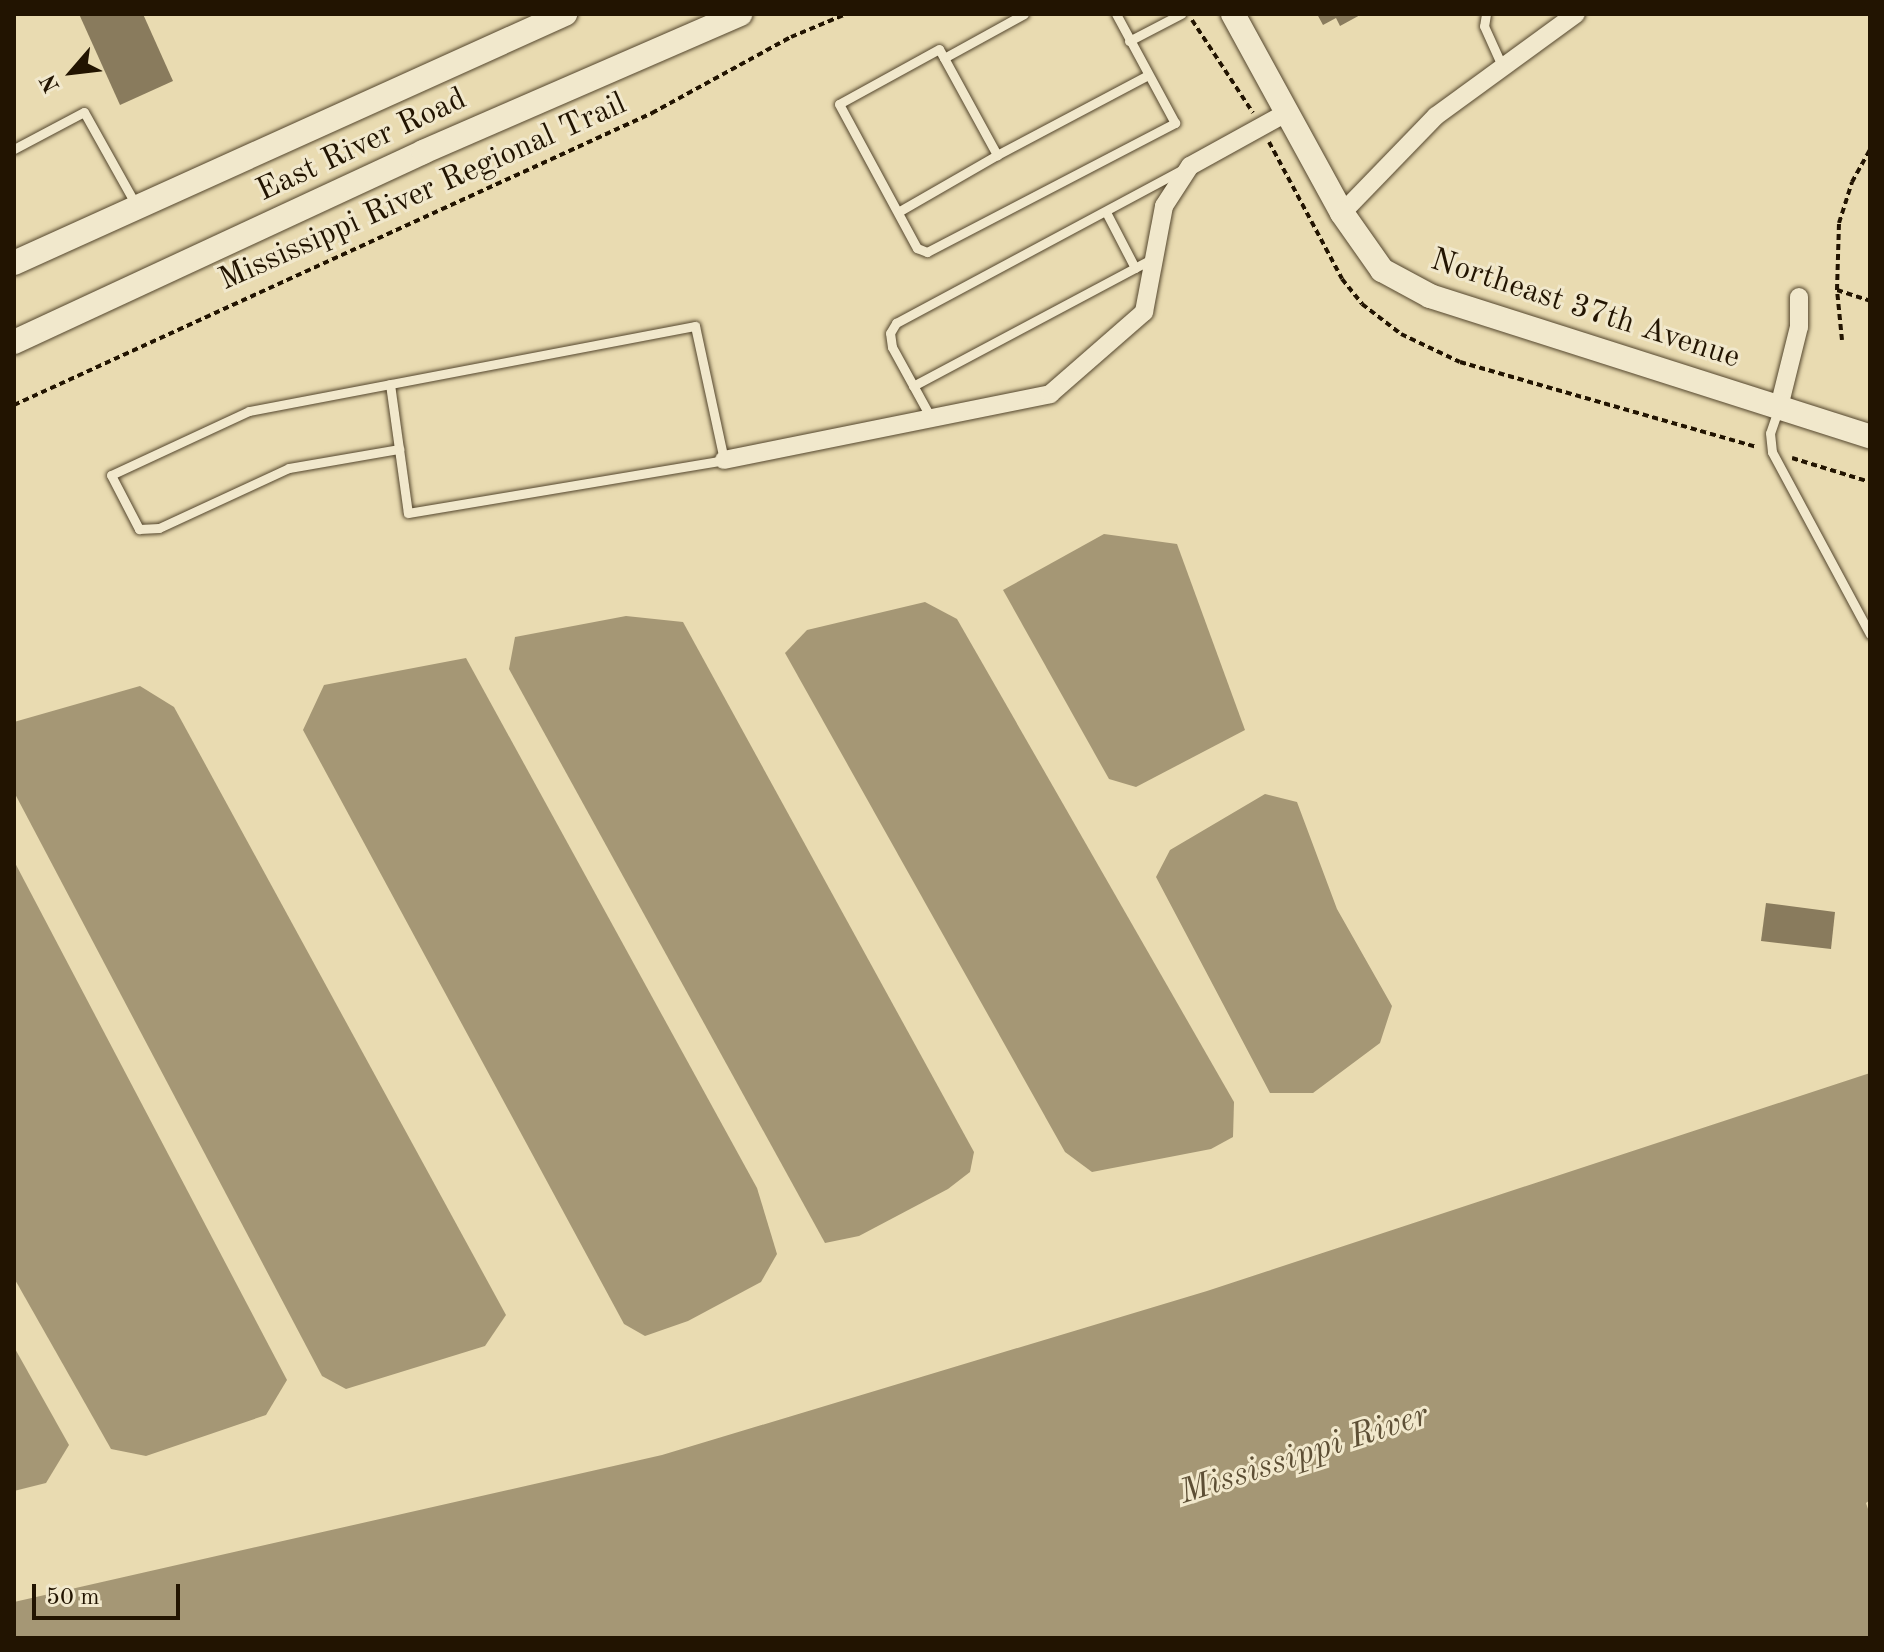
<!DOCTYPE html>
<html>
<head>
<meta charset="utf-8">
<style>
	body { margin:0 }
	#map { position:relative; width:1884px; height:1652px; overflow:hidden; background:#e9dbb1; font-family:"Old Standard TT",serif }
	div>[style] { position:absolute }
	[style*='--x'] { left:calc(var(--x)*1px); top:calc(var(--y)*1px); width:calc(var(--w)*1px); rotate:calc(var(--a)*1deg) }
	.water>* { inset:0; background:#a59775 }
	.building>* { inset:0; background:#897b5d }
	.path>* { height:4px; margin-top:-2px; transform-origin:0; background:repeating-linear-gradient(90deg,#221401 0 6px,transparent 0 10px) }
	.roads { filter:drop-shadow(0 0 2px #54462d) drop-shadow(0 0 2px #54462d) }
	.lane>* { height:9px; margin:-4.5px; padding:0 4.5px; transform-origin:4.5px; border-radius:4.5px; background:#f1e8cc }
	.street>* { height:18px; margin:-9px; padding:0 9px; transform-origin:9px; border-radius:9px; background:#f1e8cc }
	.secondary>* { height:24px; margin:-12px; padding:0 12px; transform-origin:12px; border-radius:12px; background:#f1e8cc }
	span { translate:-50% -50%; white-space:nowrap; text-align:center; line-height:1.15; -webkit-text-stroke:6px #f1e8cc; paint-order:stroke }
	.street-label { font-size:32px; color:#221401 }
	.water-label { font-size:34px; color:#5d4f35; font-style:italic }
	.frame { position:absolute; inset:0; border:16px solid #221401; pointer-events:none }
	.north { position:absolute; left:32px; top:32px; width:80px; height:80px; -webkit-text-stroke:6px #f1e8cc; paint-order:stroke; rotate:242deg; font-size:22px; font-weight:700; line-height:32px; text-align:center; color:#221401 }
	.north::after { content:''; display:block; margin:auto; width:28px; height:36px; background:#221401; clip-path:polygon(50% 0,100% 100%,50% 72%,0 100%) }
	.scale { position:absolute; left:32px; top:1584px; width:148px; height:36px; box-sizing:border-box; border:4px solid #221401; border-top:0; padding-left:10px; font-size:24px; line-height:28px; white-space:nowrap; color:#221401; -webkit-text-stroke:6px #f1e8cc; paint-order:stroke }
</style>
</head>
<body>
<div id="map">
	<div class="water">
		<i style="clip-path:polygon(1104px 534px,1177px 544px,1245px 730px,1136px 787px,1109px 779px,1003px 590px)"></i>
		<i style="clip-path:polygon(925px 602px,957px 619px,1234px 1102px,1233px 1137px,1211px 1149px,1092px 1172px,1065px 1152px,785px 653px,807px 630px)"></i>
		<i style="clip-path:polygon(626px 616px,683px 622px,974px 1152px,970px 1172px,948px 1189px,859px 1236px,825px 1243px,509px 669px,515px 637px)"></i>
		<i style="clip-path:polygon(466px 658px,757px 1188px,777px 1254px,761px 1282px,688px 1321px,645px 1336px,624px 1324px,303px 730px,324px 685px)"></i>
		<i style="clip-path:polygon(140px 686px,174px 707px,506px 1315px,485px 1346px,346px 1389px,322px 1376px,14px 792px,14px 722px)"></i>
		<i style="clip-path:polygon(1265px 794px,1297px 802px,1337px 909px,1392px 1006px,1380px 1043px,1313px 1093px,1270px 1093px,1156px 877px,1170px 850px)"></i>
		<i style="clip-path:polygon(14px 861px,287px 1380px,266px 1415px,146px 1456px,111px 1449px,14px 1278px)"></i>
		<i style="clip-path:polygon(1870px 1073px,1870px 1500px,1866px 1503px,1870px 1515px,1870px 1638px,14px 1638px,14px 1602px,662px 1455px,1207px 1291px)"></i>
		<i style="clip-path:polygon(14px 1347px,69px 1445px,46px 1483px,14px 1491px)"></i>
	</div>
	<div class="building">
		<i style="clip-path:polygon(79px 14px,143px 14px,173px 81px,120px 105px)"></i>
		<i style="clip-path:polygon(1317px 14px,1362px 14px,1340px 26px,1336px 18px,1323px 25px)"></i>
		<i style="clip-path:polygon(1766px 903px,1835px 912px,1831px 949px,1761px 941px)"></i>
	</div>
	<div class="path">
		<i style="--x:1192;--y:20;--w:111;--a:56.7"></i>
		<i style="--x:1269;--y:142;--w:155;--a:61.9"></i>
		<i style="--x:1342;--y:279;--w:32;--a:51"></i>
		<i style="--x:1362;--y:304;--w:49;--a:37.6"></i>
		<i style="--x:1401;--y:334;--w:65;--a:25.4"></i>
		<i style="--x:1460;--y:362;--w:309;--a:16"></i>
		<i style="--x:1837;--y:290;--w:35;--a:18"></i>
		<i style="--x:1842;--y:340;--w:50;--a:-95.7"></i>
		<i style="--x:1837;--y:290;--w:67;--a:-88.3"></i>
		<i style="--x:1839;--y:223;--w:43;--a:-72.4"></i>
		<i style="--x:1852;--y:182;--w:37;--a:-61"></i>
		<i style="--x:14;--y:405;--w:702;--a:-24.59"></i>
		<i style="--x:652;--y:113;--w:158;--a:-28.7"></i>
		<i style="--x:791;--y:37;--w:60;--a:-22.7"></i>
		<i style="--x:1792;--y:458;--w:82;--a:17.1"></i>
	</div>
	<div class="roads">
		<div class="lane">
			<i style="--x:1024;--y:14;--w:91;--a:151.2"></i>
			<i style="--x:944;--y:58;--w:10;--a:-119"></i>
			<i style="--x:939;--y:49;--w:114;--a:151.2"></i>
			<i style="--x:839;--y:104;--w:164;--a:61.6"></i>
			<i style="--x:917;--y:248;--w:11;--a:22"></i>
			<i style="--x:927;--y:252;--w:280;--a:-27.5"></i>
			<i style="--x:1175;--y:123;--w:124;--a:-118.4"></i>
			<i style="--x:1486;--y:14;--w:12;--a:99"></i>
			<i style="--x:1484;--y:26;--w:46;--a:65.7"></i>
			<i style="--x:1129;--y:41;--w:59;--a:-27.4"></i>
			<i style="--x:944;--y:58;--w:111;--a:61.3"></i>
			<i style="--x:997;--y:155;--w:171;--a:-27.9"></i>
			<i style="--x:14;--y:149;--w:79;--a:-27.9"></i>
			<i style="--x:84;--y:112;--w:109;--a:60.8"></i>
			<i style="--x:898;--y:212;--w:114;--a:-29.9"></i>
			<i style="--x:1106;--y:212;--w:63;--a:62.6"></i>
			<i style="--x:390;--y:384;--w:130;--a:82.1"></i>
			<i style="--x:408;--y:513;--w:320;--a:-9.5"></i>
			<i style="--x:724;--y:460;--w:137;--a:-102.2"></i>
			<i style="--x:695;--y:326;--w:454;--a:169.2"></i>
			<i style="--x:249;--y:411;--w:152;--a:155.1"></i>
			<i style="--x:111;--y:475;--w:61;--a:62.6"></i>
			<i style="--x:139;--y:529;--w:20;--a:-3"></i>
			<i style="--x:159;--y:528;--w:143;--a:-24.8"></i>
			<i style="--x:289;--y:468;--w:112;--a:-9.8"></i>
			<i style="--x:913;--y:386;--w:273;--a:-28"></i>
			<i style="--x:1778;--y:410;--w:24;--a:109"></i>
			<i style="--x:1770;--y:433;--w:19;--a:84"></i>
			<i style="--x:1772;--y:452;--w:207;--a:61.7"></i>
			<i style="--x:931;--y:418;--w:81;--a:-118.8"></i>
			<i style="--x:892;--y:347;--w:14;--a:-98"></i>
			<i style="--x:890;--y:333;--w:12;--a:-59"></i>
			<i style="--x:896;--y:323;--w:326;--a:-28.2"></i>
		</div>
		<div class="street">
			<i style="--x:1342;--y:213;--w:135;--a:-45.9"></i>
			<i style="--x:1436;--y:116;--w:173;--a:-36.1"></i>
			<i style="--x:1779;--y:407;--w:82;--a:-76"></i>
			<i style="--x:1799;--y:327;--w:30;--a:-90"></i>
			<i style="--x:724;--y:460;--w:333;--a:-11.4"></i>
			<i style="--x:1050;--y:394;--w:125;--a:-41.1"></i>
			<i style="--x:1144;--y:312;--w:108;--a:-79.3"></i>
			<i style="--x:1164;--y:206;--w:48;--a:-57"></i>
			<i style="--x:1190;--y:166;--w:112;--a:-28.9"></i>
		</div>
		<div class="secondary">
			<i style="--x:1233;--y:14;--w:227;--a:61.3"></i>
			<i style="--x:1342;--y:213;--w:70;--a:54.9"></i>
			<i style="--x:1382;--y:270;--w:55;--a:28.4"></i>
			<i style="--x:1430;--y:296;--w:462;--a:17.7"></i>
			<i style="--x:14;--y:263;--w:605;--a:-24.32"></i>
			<i style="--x:14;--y:342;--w:451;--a:-24.9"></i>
			<i style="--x:423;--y:152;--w:346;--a:-23.5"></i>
		</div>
	</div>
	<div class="street-label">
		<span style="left:362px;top:146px;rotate:-25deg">East River Road</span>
		<span style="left:423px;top:193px;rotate:-24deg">Mississippi River Regional Trail</span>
		<span style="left:1585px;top:310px;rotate:18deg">Northeast 37th Avenue</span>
	</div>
	<div class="water-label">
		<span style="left:1304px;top:1455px;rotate:-18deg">Mississippi River</span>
	</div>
	<div class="frame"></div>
	<div class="north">N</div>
	<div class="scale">50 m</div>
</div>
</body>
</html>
